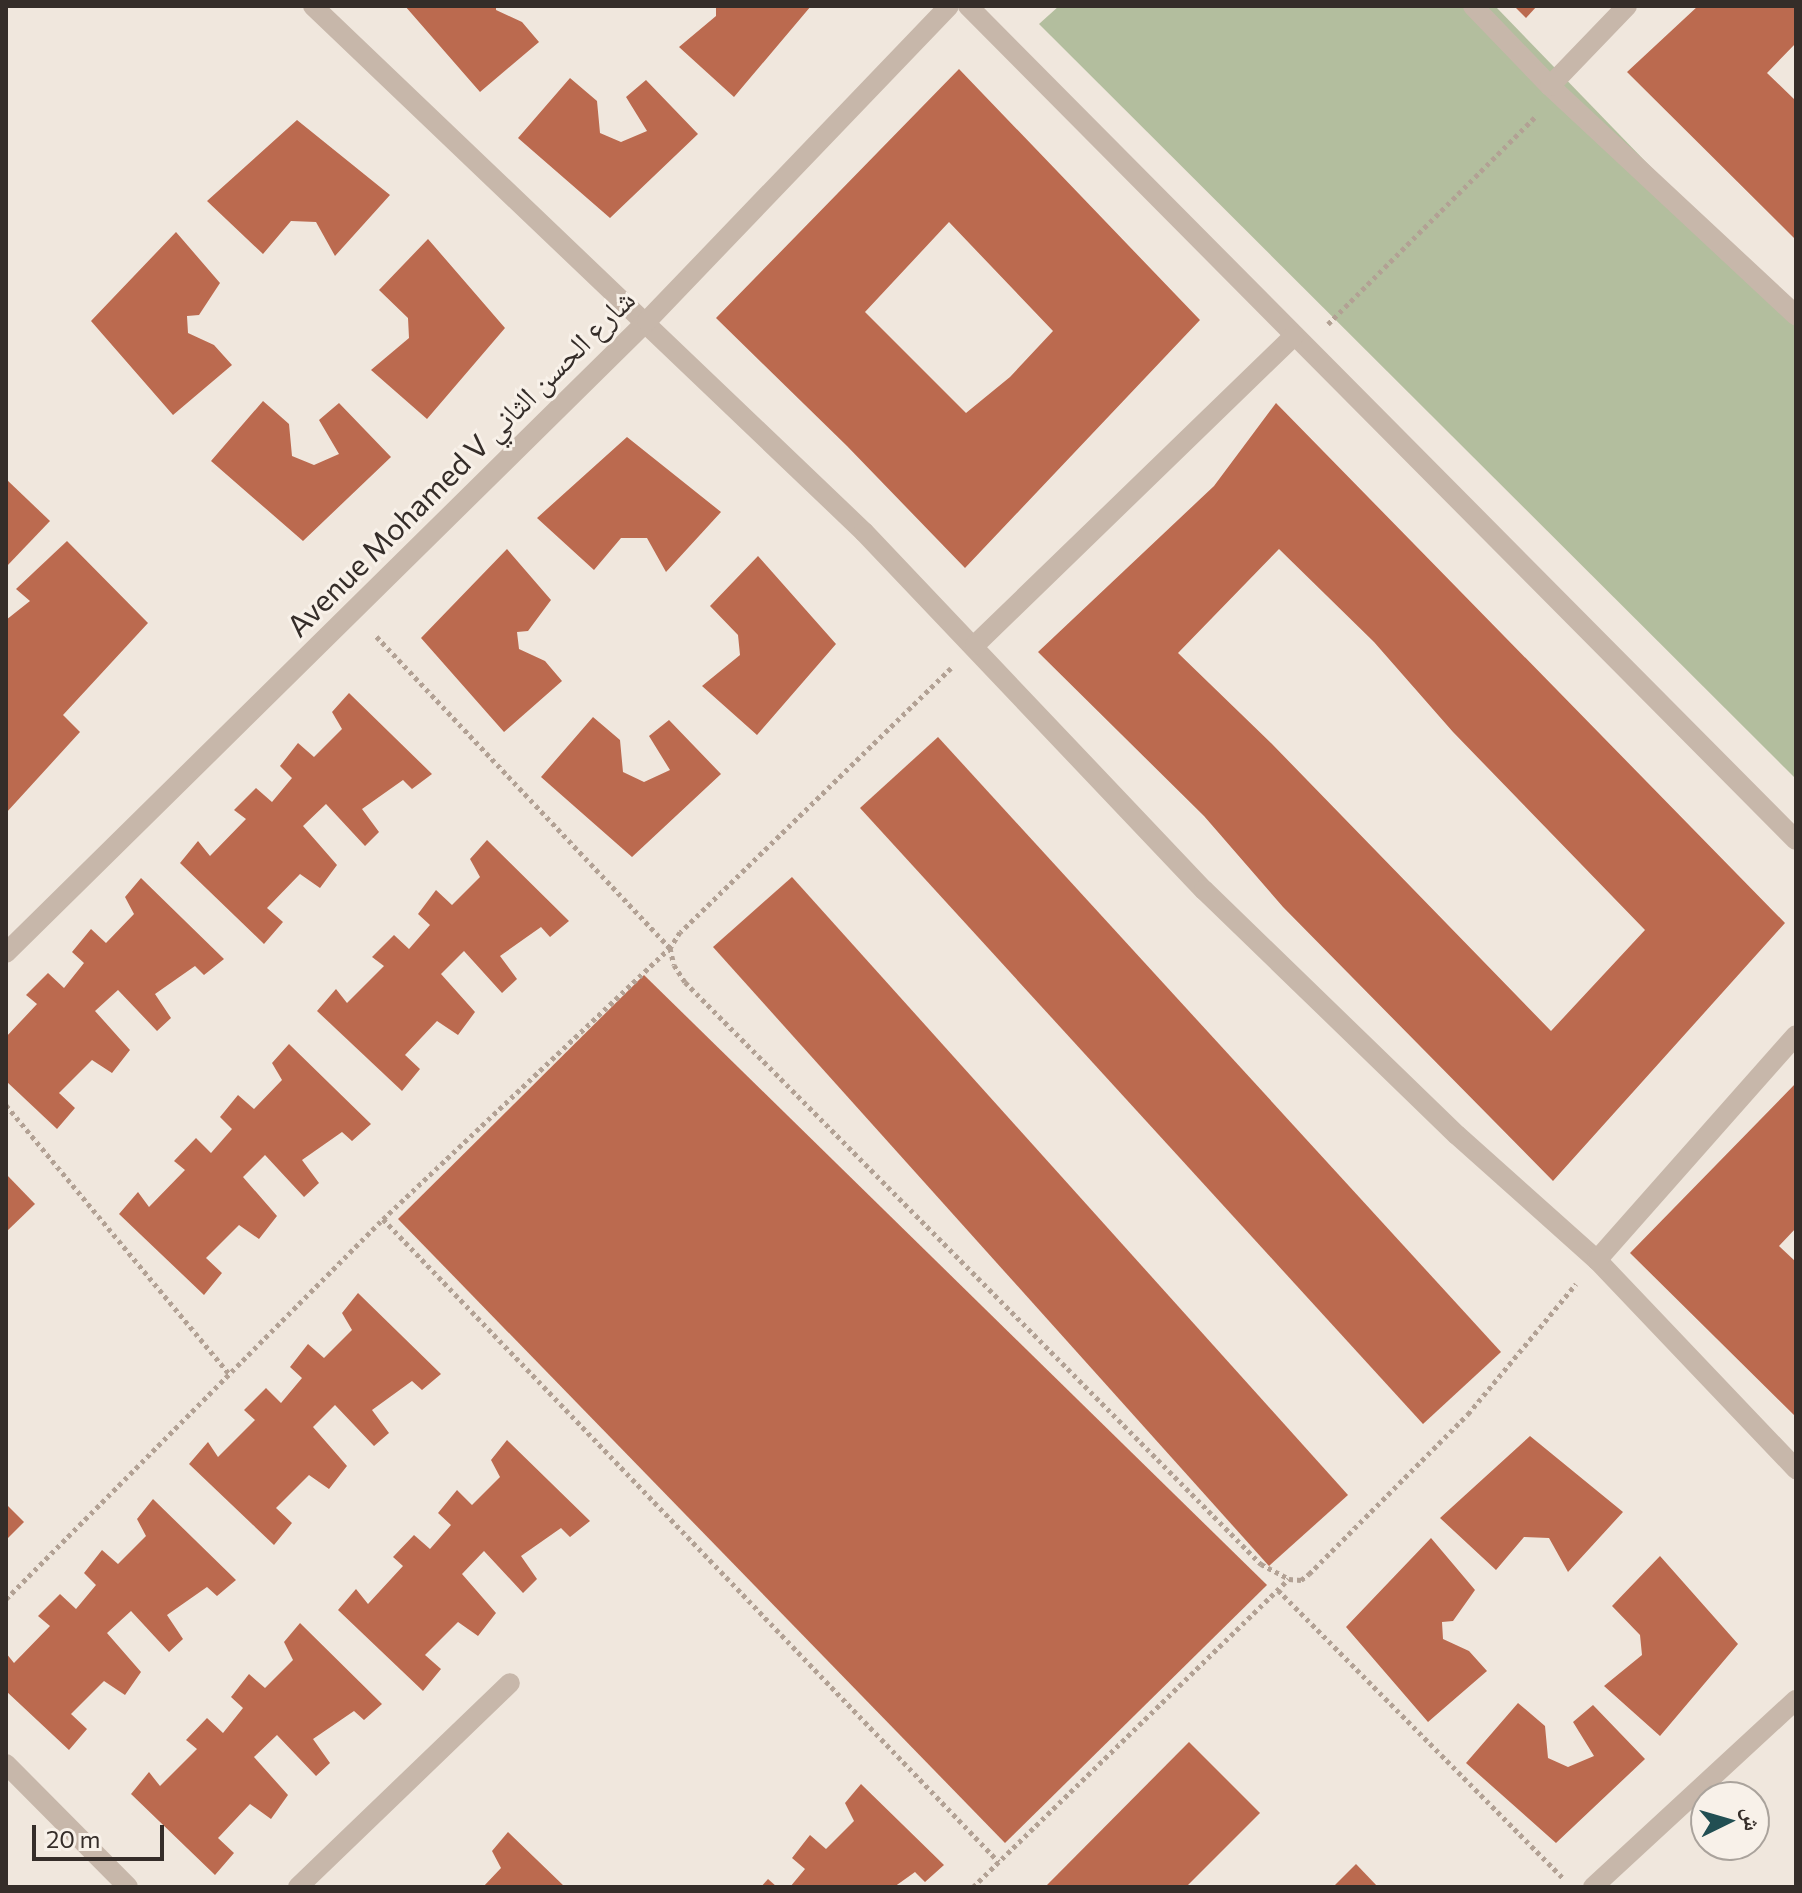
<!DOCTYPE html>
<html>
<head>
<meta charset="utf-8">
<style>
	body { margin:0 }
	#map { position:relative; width:1802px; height:1893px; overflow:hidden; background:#f0e7dd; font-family:Commissioner,"Noto Naskh Arabic",sans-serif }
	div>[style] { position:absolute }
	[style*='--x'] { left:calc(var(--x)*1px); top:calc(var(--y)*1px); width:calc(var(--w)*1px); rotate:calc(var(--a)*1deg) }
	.green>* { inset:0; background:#b3be9e }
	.building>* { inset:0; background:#bb6a4f }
	.path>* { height:5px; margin-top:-2.5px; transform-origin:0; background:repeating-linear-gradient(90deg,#b2a194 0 4px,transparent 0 8px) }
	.minor>* { height:20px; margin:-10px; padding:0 10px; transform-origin:10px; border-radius:10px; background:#c7b7aa }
	.tertiary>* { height:20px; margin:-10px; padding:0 10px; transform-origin:10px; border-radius:10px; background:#c7b7aa }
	span { translate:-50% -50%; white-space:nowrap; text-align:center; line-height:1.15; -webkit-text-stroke:6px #f8f1e9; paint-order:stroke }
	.street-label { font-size:30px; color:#352d29 }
	.frame { position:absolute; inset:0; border:8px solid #352d29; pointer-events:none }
	.north { position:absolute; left:1690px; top:1781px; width:80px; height:80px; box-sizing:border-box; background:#f8f1e9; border:2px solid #aaa39c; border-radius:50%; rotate:85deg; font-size:22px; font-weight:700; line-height:32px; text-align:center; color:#352d29 }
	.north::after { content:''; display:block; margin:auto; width:28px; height:36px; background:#224f53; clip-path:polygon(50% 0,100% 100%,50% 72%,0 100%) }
	.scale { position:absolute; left:32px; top:1825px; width:132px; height:36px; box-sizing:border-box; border:4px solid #352d29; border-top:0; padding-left:10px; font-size:24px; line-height:28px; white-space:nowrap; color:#352d29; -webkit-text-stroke:6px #f8f1e9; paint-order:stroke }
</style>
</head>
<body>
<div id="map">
	<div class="green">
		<i style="clip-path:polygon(1059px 6px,1495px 6px,1796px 317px,1796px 779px,1039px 24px)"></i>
	</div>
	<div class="building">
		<i style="clip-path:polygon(405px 6px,496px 6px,496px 10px,522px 22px,539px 42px,480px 92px)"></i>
		<i style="clip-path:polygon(716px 6px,811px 6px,734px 97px,679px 47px,716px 16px)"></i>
		<i style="clip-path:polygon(1514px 6px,1537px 6px,1526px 18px)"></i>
		<i style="clip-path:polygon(1698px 6px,1796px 6px,1796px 43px,1767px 73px,1796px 101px,1796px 240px,1627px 72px)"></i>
		<i style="clip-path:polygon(evenodd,959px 69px,1200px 320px,965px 568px,847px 446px,716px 318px,959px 69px,949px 222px,1053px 331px,1010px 377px,966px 413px,865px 312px,949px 222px)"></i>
		<i style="clip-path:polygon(570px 78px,597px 101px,600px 133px,621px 142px,647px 131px,626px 97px,646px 80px,698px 134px,610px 218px,518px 138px)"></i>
		<i style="clip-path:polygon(297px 120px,390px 195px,335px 256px,316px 222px,291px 221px,263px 254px,207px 201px)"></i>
		<i style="clip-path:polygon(176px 232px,220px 283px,199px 315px,187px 316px,188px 333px,214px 345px,232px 365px,173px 415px,91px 321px)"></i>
		<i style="clip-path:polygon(428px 239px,505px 328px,427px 419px,371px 370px,409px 338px,408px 318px,379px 290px)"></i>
		<i style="clip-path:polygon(263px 401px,289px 424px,292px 456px,314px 465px,339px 454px,319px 420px,339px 403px,391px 457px,303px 541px,211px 461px)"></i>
		<i style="clip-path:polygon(evenodd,1276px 403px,1785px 923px,1553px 1181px,1283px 907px,1204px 816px,1038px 652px,1214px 486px,1276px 403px,1279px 549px,1374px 642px,1453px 732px,1645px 930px,1551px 1031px,1272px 744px,1178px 653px,1279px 549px)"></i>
		<i style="clip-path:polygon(627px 437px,721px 512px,666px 572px,647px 538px,621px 538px,594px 570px,537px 518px)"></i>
		<i style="clip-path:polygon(6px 479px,50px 521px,6px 567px)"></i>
		<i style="clip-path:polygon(67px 541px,148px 623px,63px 715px,80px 732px,6px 813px,6px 620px,30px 601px,16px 589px)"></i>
		<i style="clip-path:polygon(507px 549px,551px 600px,528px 631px,517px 632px,519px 649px,545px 661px,562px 681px,504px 732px,421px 638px)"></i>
		<i style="clip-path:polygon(758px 556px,836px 644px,757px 735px,702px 686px,740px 655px,738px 635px,710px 606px)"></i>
		<i style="clip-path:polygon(349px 693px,432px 774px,412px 789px,403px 780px,362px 809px,379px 832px,365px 846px,326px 804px,303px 826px,337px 865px,320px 888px,300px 874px,267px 908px,283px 922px,264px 944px,180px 863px,198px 841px,210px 856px,246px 819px,234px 810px,256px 788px,272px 802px,292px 778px,280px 766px,298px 743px,314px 757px,342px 729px,332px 712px)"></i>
		<i style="clip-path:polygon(593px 717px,620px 740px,623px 772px,644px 782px,670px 770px,649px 736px,669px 720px,721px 774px,632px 857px,541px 777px)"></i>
		<i style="clip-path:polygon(938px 737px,1501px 1352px,1423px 1424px,860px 808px)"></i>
		<i style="clip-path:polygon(487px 840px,569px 921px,550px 937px,541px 927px,500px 956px,517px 979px,502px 993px,464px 951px,441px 974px,475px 1012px,458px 1035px,437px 1021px,405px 1055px,420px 1069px,402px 1091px,317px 1011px,336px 989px,347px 1003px,384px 966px,372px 957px,394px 935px,409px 949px,430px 925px,418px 914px,436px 890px,452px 905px,480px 877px,470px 859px)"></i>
		<i style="clip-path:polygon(792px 877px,1348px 1495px,1269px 1566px,713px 947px)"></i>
		<i style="clip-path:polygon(141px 878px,224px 959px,204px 975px,195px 966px,155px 994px,171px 1018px,157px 1031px,118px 990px,95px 1011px,130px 1050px,112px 1073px,92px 1060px,59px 1093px,75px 1108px,57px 1129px,6px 1081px,6px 1037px,37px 1004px,26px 995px,48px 973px,64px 988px,84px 963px,72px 952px,91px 929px,106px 943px,134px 914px,125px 897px)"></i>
		<i style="clip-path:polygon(644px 975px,1267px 1585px,1005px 1843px,398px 1219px)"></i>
		<i style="clip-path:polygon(289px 1044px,371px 1124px,352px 1141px,342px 1132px,302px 1160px,319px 1183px,304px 1197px,265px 1155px,243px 1177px,277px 1216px,259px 1239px,239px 1225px,206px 1258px,222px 1273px,204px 1295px,119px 1214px,138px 1192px,149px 1207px,185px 1170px,174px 1161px,196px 1138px,211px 1153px,232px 1129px,220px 1117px,238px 1095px,254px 1109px,282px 1080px,272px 1063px)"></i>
		<i style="clip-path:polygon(1796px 1083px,1796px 1228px,1779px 1246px,1796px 1262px,1796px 1417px,1630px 1253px)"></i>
		<i style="clip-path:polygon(6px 1174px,35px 1204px,6px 1232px)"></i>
		<i style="clip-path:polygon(358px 1293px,441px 1374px,422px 1390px,412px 1381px,372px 1410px,389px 1433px,374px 1446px,335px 1405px,313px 1427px,347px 1466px,329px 1489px,309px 1475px,276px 1508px,292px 1523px,274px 1545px,189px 1464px,208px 1442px,218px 1457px,255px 1420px,244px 1410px,266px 1388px,281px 1403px,302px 1378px,290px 1367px,308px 1344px,324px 1358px,352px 1330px,342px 1313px)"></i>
		<i style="clip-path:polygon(1530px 1436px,1623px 1512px,1568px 1572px,1549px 1538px,1524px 1537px,1496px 1570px,1440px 1518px)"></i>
		<i style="clip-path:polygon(507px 1440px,590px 1521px,570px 1537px,561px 1528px,521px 1556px,537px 1579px,523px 1593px,484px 1551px,462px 1574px,496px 1613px,478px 1636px,458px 1622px,425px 1655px,441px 1669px,423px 1691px,338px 1610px,356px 1589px,368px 1604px,403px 1566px,393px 1557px,414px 1535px,430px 1549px,451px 1525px,438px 1513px,457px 1490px,472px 1505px,500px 1477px,491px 1460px)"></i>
		<i style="clip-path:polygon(153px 1499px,236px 1580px,217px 1596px,207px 1587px,167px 1615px,183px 1639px,169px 1652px,131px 1611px,107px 1633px,141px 1672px,125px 1695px,104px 1681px,71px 1714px,87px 1729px,69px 1750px,6px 1691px,6px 1653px,14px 1663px,50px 1626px,38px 1616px,60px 1594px,76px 1609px,96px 1585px,84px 1573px,102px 1550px,118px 1564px,146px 1536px,137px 1519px)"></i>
		<i style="clip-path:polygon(6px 1504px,24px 1522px,6px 1540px)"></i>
		<i style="clip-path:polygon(1431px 1538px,1475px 1590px,1453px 1621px,1442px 1622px,1443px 1639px,1469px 1651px,1487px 1671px,1428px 1722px,1346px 1627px)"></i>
		<i style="clip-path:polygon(1660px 1556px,1738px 1644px,1660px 1736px,1604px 1686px,1642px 1655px,1640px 1635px,1612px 1606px)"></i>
		<i style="clip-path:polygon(300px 1623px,382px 1704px,364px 1720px,354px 1711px,313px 1739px,330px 1763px,316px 1776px,277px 1735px,254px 1757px,288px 1795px,271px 1819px,250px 1804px,218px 1838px,234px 1853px,215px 1875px,131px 1794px,149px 1772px,160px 1786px,197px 1749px,186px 1740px,207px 1718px,223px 1733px,243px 1708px,231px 1697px,249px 1674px,265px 1688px,293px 1660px,284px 1642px)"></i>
		<i style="clip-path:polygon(1518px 1703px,1545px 1726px,1548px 1758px,1568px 1767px,1594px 1756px,1573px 1722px,1593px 1705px,1645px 1759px,1556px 1843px,1466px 1763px)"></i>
		<i style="clip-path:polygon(1189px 1742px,1260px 1813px,1186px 1887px,1045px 1887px)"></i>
		<i style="clip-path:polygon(861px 1784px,944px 1865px,925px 1882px,915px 1872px,894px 1887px,790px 1887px,805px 1869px,792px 1858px,810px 1835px,826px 1849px,854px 1821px,845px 1803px)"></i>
		<i style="clip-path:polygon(508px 1832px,565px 1887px,483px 1887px,501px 1868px,492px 1851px)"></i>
		<i style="clip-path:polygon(1356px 1864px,1378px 1887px,1333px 1887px)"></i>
		<i style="clip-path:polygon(768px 1879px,777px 1887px,761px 1887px)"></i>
	</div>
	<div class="path">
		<i style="--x:1328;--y:324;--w:294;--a:-45"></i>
		<i style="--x:951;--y:668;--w:378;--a:135.7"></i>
		<i style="--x:680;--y:932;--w:19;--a:122"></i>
		<i style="--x:670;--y:948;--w:17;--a:77"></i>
		<i style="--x:674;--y:965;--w:20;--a:57"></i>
		<i style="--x:685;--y:982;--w:819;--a:45.3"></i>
		<i style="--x:1261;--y:1564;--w:32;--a:28"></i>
		<i style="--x:1289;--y:1579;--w:12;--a:5"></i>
		<i style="--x:1301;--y:1580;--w:10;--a:-37"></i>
		<i style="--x:1309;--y:1574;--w:226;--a:-45.2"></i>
		<i style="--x:1468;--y:1414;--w:169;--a:-50.3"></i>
		<i style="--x:6;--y:1105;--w:352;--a:50.3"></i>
		<i style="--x:383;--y:1219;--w:890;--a:46.23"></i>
		<i style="--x:1278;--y:1590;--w:407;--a:45.3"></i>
		<i style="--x:6;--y:1599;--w:535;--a:-45.23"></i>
		<i style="--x:383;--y:1219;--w:395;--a:-43.4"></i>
		<i style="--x:670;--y:948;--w:430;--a:-133.3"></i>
		<i style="--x:973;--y:1887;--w:441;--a:-44.3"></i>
	</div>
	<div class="minor">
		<i style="--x:313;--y:6;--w:762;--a:43.67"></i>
		<i style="--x:864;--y:532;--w:494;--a:46.5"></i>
		<i style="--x:1204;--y:890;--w:352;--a:44.1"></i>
		<i style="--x:1457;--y:1135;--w:188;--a:41.8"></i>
		<i style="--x:1597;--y:1260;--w:289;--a:46.4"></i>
		<i style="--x:968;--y:6;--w:1175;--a:45.21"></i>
		<i style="--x:1473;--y:6;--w:111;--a:46.1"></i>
		<i style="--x:1550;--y:86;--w:336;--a:43"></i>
		<i style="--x:1550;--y:86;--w:111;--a:-46.1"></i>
		<i style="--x:975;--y:645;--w:444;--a:-44.1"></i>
		<i style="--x:1597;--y:1260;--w:300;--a:-48.5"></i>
		<i style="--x:6;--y:1764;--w:173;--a:45.2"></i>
		<i style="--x:298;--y:1887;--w:294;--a:-43.9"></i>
		<i style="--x:1593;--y:1887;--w:276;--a:-42.7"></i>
	</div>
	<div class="tertiary">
		<i style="--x:6;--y:953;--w:900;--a:-44.59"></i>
		<i style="--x:647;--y:321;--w:436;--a:-46.2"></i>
	</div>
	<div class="street-label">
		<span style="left:460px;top:462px;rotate:-45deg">Avenue Mohamed V شارع الحسن الثاني</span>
	</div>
	<div class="frame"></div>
	<div class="north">ش</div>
	<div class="scale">20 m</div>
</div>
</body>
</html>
